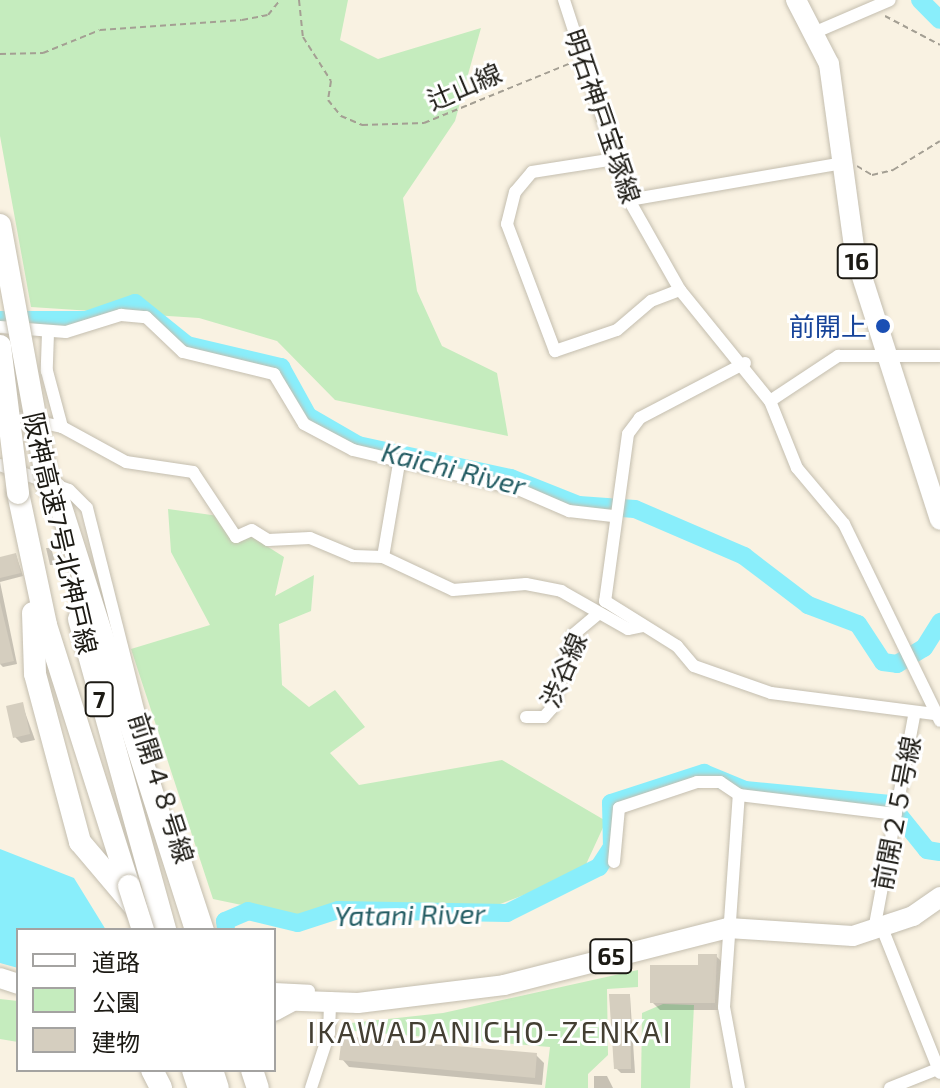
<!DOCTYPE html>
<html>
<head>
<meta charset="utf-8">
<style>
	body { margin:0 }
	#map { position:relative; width:940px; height:1088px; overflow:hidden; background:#f9f2e2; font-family:"Exo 2","Noto Sans JP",sans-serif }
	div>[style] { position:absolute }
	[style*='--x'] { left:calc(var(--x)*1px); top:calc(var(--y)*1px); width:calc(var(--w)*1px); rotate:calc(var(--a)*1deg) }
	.green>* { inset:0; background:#c5ecbe }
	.water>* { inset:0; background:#89eefb }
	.shadow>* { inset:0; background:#0003 }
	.river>* { height:18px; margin:-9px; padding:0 9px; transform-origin:9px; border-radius:9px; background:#89eefb }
	.building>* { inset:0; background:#d5cebf }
	.path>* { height:2px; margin-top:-1px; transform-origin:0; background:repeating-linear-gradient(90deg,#a49f93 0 6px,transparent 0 10px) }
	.roads { filter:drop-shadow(0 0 2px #c4beaf) drop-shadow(0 0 2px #c4beaf) }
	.minor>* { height:12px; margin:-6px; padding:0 6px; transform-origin:6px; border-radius:6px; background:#fff }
	.primary>* { height:20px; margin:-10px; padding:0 10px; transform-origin:10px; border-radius:10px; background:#fff }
	.motorway>* { height:22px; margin:-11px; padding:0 11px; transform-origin:11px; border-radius:11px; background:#fff }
	.bridges { filter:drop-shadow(0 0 2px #c4beaf) drop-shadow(0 0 2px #c4beaf) }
	.motorway-bridge>* { height:22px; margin:-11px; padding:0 11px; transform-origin:11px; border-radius:11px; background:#fff }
	.dots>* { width:22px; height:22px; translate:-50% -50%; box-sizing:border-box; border:4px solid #fff; border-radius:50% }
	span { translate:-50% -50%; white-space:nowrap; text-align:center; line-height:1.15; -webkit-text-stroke:6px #fff; paint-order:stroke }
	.shield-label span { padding:2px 6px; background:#fff; border:2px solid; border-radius:6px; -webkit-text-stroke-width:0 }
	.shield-label { font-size:24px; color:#1c1a14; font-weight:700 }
	.street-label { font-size:26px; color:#1c1a14 }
	.transit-label { font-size:26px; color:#164399 }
	.right { translate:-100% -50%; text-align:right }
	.water-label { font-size:28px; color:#245d64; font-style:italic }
	.quarter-label { font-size:30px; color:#443f33; letter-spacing:2px }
	.legend { position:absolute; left:16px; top:928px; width:260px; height:144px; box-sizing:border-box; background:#fff; border:2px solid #a4a3a1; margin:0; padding:10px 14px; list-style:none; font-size:24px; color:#1c1a14 }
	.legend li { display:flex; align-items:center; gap:16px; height:40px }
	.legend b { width:40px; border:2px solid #a4a3a1 }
</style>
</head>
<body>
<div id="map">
	<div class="green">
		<i style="clip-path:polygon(0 0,348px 0,340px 40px,378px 59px,481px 28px,455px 121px,403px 198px,417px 291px,442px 346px,497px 373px,508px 436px,335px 400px,277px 341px,199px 318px,31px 307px,0 136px)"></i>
		<i style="clip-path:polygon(168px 509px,219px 516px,284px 557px,275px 596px,314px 575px,311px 611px,279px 624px,282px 685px,309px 707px,335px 690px,365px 727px,330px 753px,359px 785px,502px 760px,606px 821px,582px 873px,482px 911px,295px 916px,213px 899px,131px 649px,210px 625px,171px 552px)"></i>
		<i style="clip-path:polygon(638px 970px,638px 987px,607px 989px,608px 1055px,588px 1074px,588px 1088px,545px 1088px,550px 1047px,342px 1030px,342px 1024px,443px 1013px)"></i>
		<i style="clip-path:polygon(0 999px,18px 1001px,18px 1042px,0 1039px)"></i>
		<i style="clip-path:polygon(663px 1004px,694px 1005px,690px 1088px,641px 1088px,642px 1013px)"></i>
	</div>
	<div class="water">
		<i style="clip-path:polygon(0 849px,74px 878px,106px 930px,18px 930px,18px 968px,0 963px)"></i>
	</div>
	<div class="shadow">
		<i style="clip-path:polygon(46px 548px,51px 548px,56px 565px,50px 565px)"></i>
		<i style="clip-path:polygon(16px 555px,23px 576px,0 582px,17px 664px,3px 667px,0 664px,0 560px)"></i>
		<i style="clip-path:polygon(22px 704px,35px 740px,21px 743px,15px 737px)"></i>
		<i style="clip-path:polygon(716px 956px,724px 964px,723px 1010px,660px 1010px,652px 1002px)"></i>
		<i style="clip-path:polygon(630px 996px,635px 1073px,621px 1073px,616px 1068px)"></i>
		<i style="clip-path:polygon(536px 1055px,544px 1063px,542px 1085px,349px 1067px,342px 1059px)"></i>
		<i style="clip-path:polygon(594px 1076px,607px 1076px,613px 1088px,594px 1088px)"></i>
	</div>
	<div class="river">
		<i style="--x:920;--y:0;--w:28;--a:45"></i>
		<i style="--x:0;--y:320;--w:86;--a:0"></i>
		<i style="--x:86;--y:320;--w:52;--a:-19.1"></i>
		<i style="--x:135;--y:303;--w:67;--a:38.9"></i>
		<i style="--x:187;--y:345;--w:97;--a:13.2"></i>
		<i style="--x:281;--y:367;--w:56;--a:61.1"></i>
		<i style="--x:308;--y:416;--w:58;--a:30.1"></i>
		<i style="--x:358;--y:445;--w:157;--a:12.2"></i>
		<i style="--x:511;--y:478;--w:73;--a:21.7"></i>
		<i style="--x:579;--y:505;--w:56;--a:4.1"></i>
		<i style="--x:635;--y:509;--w:119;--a:23.3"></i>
		<i style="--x:744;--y:556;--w:81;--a:37.4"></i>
		<i style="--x:808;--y:605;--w:53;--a:20.8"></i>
		<i style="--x:858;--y:624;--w:45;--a:56.7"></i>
		<i style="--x:883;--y:662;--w:14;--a:8"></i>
		<i style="--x:897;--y:664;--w:31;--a:-31"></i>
		<i style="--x:924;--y:648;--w:31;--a:-58"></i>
		<i style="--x:226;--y:930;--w:9;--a:-96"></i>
		<i style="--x:225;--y:921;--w:25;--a:-23"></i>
		<i style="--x:248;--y:911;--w:51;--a:13.5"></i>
		<i style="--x:298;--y:923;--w:42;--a:-18"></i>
		<i style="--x:338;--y:910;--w:169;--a:1"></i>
		<i style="--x:507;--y:913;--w:103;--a:-26.6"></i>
		<i style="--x:599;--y:867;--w:24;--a:-57"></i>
		<i style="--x:612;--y:847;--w:44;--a:-91.3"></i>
		<i style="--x:611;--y:803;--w:98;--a:-17.9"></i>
		<i style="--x:704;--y:773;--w:44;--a:22.5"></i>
		<i style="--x:745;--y:790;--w:146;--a:5.5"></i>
		<i style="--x:890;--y:804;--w:59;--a:51.2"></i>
		<i style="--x:927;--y:850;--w:13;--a:9"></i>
	</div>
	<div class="building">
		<i style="clip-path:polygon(16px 553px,21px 573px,0 578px,0 557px)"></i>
		<i style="clip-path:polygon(0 602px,14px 661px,0 664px)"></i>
		<i style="clip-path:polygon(23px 702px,30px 734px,13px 738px,6px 706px)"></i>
		<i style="clip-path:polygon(698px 954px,717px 954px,715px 1003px,650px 1003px,650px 965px,698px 965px)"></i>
		<i style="clip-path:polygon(609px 994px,630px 994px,631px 1069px,614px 1069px)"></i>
		<i style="clip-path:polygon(342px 1036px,537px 1053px,535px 1078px,339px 1060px)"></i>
	</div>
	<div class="path">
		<i style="--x:299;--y:0;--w:37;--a:84"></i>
		<i style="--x:303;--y:37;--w:52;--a:57.5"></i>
		<i style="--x:331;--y:81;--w:19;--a:99"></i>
		<i style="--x:328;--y:100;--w:21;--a:51"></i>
		<i style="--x:341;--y:116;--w:23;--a:23"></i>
		<i style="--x:362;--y:125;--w:62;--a:-1.8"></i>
		<i style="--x:424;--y:123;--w:159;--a:-22.2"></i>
		<i style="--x:885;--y:16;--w:62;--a:27.8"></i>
		<i style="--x:0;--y:54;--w:43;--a:-1.3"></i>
		<i style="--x:43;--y:53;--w:61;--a:-22"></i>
		<i style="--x:100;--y:30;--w:142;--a:-4"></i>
		<i style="--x:242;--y:20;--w:26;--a:-11"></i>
		<i style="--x:268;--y:15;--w:19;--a:-51"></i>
		<i style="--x:857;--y:166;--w:17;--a:31"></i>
		<i style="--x:872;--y:175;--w:22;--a:-13"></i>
		<i style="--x:893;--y:170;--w:55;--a:-31.7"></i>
	</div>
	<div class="roads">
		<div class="minor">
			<i style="--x:564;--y:0;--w:210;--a:72"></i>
			<i style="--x:629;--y:200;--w:103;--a:60.5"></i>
			<i style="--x:680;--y:290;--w:143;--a:51"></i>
			<i style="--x:770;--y:401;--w:72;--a:68.1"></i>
			<i style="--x:797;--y:468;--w:73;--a:50"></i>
			<i style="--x:844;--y:524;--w:219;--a:64"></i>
			<i style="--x:818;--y:31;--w:78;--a:-23.3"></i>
			<i style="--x:615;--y:159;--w:84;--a:171.1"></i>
			<i style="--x:532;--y:172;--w:26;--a:130"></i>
			<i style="--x:515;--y:192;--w:33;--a:104"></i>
			<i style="--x:507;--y:224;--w:136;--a:69.3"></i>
			<i style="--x:555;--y:351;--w:65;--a:-18.7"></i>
			<i style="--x:617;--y:330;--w:45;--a:-40.5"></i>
			<i style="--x:651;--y:301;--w:31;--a:-21"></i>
			<i style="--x:629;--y:200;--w:218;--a:-9.8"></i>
			<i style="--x:0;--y:327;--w:66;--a:4.3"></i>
			<i style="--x:66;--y:332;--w:58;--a:-17.2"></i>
			<i style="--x:121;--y:315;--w:25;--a:5"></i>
			<i style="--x:146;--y:317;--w:51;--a:43.4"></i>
			<i style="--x:183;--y:352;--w:94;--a:13.6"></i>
			<i style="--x:274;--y:374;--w:58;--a:59"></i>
			<i style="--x:304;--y:424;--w:55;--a:28"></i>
			<i style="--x:353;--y:450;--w:170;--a:13.3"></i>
			<i style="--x:518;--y:489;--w:56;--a:23.3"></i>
			<i style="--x:569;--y:511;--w:44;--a:6.5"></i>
			<i style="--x:48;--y:333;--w:38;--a:92"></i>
			<i style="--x:47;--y:371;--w:58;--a:75"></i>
			<i style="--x:745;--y:363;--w:119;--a:152.4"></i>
			<i style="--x:640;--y:418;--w:20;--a:127"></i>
			<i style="--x:628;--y:434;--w:169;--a:97.8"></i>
			<i style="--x:605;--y:601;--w:85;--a:32"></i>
			<i style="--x:677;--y:646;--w:26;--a:50"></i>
			<i style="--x:694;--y:666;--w:82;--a:19.3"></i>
			<i style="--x:771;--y:693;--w:165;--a:7.3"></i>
			<i style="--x:770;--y:401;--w:82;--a:-33.5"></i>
			<i style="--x:838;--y:356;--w:102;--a:0"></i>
			<i style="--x:5;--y:415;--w:58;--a:11.9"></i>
			<i style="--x:62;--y:427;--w:73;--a:28.7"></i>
			<i style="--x:126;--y:462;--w:68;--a:8.5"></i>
			<i style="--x:193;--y:472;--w:78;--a:56.5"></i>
			<i style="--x:236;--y:537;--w:17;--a:-24"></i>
			<i style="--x:252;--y:530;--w:19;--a:32"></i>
			<i style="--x:268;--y:540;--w:42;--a:-2.7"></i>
			<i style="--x:310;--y:538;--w:47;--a:22.7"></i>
			<i style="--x:353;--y:556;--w:30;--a:2"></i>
			<i style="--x:383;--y:557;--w:77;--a:25.2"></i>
			<i style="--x:453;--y:590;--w:73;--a:-4.7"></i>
			<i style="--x:526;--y:584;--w:36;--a:11"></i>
			<i style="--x:561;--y:591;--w:77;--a:29.6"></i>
			<i style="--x:628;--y:629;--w:16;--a:-11"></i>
			<i style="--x:0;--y:465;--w:73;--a:19.9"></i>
			<i style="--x:69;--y:490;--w:25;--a:45"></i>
			<i style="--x:87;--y:508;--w:224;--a:75.8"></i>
			<i style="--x:383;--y:557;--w:95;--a:-80.3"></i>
			<i style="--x:526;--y:717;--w:18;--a:0"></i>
			<i style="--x:544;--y:717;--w:12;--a:-48"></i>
			<i style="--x:552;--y:708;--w:77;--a:-73.4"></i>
			<i style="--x:574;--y:634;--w:31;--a:-40"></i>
			<i style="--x:184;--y:857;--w:77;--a:71.8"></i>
			<i style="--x:614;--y:862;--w:54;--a:-84.7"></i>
			<i style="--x:619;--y:808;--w:82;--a:-18.4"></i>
			<i style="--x:697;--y:782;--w:23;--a:0"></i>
			<i style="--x:720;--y:782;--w:23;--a:34"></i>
			<i style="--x:739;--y:795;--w:158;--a:6.9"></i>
			<i style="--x:882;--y:928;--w:156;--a:68.2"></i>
			<i style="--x:874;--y:930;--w:217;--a:-79.4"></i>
			<i style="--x:274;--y:989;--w:35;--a:3"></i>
			<i style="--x:311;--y:1088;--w:58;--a:-71.9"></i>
			<i style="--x:329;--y:1033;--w:35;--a:-88"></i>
			<i style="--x:739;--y:1088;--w:82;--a:-100.5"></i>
			<i style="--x:724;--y:1007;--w:213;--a:-86"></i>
			<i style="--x:890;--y:1088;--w:54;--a:-21.8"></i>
		</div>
		<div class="primary">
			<i style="--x:796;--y:0;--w:72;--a:62.7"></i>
			<i style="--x:829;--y:64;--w:193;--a:82.2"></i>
			<i style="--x:855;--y:255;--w:278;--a:72.2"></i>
			<i style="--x:0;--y:978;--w:19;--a:18"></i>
			<i style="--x:274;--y:1000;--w:84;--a:2"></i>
			<i style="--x:358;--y:1003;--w:147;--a:-7"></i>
			<i style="--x:504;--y:985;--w:231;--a:-14.3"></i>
			<i style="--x:728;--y:928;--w:125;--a:3.7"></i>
			<i style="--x:853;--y:936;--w:63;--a:-18.4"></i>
			<i style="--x:913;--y:916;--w:33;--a:-35"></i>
		</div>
		<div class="motorway">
			<i style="--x:55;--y:488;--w:464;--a:72.3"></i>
			<i style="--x:18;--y:493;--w:135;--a:78"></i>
			<i style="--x:46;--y:625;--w:274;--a:72.4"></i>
			<i style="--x:33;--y:613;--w:61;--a:88.1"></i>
			<i style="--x:35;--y:674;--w:174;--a:75"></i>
			<i style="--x:80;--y:842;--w:87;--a:49.7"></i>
			<i style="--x:79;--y:619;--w:323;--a:74.5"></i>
			<i style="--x:274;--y:1010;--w:18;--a:-29"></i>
			<i style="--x:152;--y:1070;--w:20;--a:63"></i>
			<i style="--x:193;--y:1070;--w:19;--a:72"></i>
			<i style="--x:212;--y:1070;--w:19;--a:72"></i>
			<i style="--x:252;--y:1070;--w:19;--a:72"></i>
		</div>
	</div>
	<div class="bridges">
		<div class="motorway-bridge">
			<i style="--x:0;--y:225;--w:266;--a:79.6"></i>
			<i style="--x:0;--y:346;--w:148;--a:83"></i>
			<i style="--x:129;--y:886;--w:46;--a:72.3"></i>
		</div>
	</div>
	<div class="dots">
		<i style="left:883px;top:326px;background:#1a4fb4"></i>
	</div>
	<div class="shield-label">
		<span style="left:857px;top:261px">16</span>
		<span style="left:99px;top:699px">7</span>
		<span style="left:611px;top:956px">65</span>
	</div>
	<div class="street-label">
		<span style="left:464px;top:86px;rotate:-23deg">辻山線</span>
		<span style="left:603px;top:116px;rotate:71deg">明石神戸宝塚線</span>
		<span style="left:61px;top:533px;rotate:77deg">阪神高速7号北神戸線</span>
		<span style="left:563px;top:670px;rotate:-67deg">渋谷線</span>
		<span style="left:162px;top:788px;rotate:72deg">前開４８号線</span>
		<span style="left:896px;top:813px;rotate:-79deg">前開２５号線</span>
	</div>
	<div class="transit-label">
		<span class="right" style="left:867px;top:326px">前開上</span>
	</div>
	<div class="water-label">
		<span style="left:454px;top:468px;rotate:14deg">Kaichi River</span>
		<span style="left:410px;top:914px;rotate:-1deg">Yatani River</span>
	</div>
	<div class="quarter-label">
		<span style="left:490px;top:1031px">IKAWADANICHO-ZENKAI</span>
	</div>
	<ul class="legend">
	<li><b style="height:10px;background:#fff"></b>道路</li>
	<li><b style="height:22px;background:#c5ecbe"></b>公園</li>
	<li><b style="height:22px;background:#d5cebf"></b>建物</li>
	</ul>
</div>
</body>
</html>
